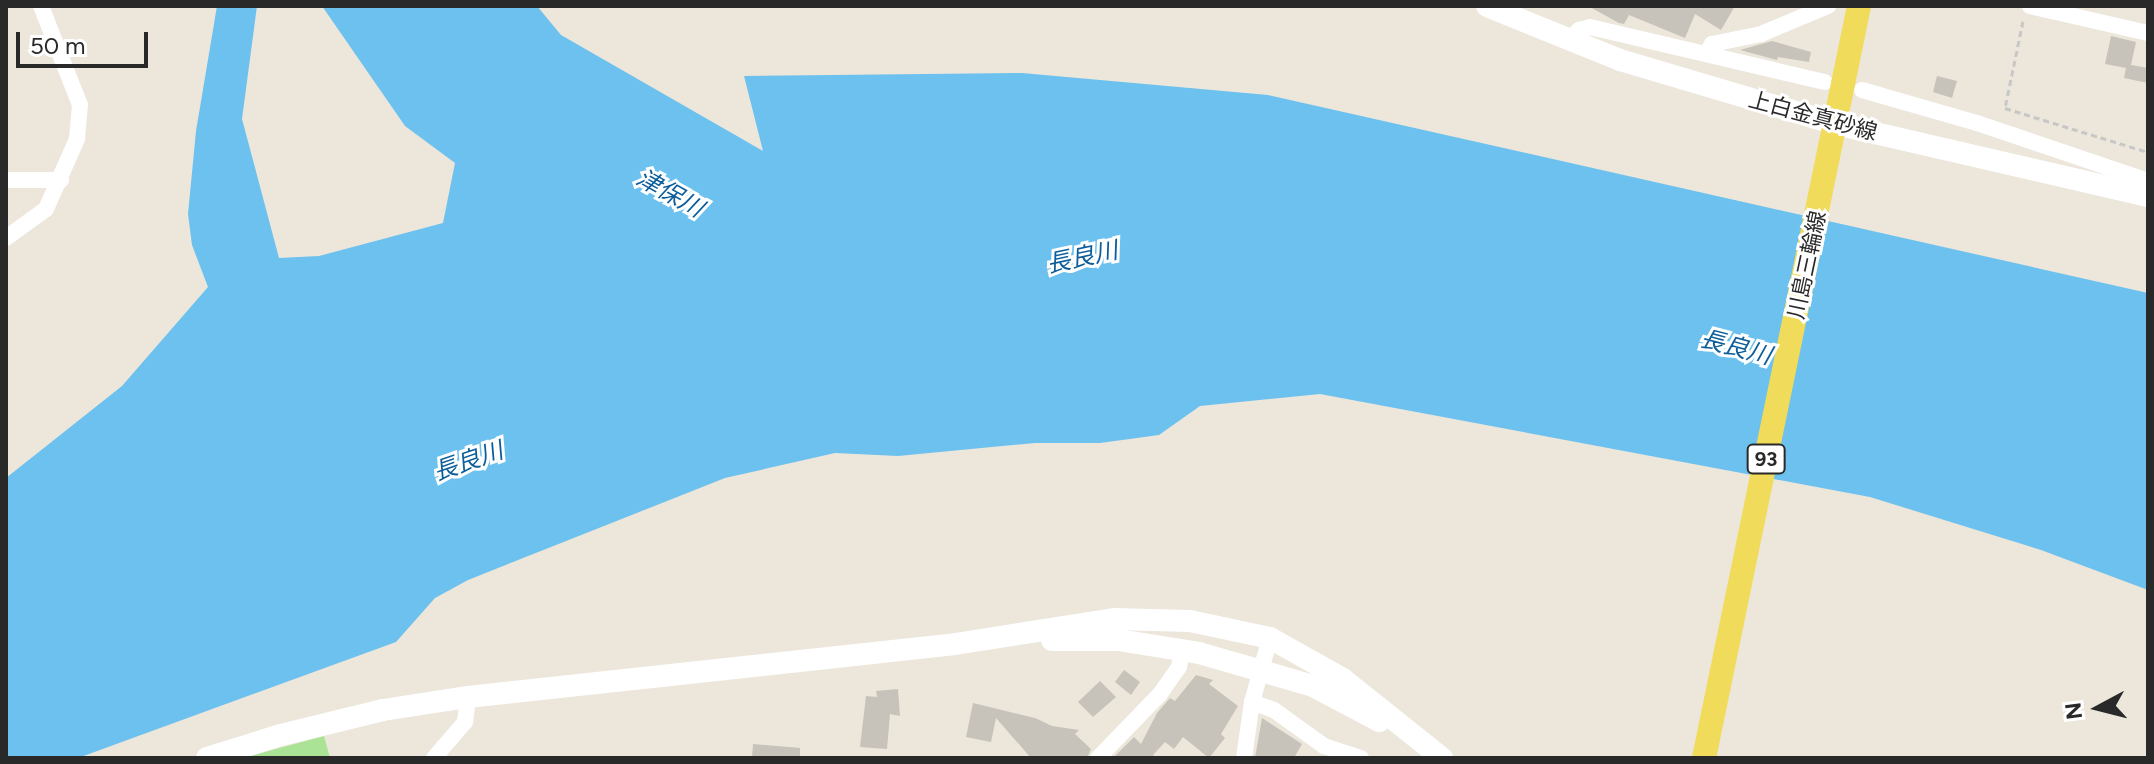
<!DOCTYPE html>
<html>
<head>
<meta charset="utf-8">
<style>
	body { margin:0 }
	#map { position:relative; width:2154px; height:764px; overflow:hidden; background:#ece6db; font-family:Figtree,"Noto Sans JP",sans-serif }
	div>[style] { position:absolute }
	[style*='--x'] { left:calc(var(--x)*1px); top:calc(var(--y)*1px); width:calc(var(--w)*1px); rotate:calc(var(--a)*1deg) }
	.green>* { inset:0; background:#aae396 }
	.water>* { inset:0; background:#6cc1ef }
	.building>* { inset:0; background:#c7c3ba }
	.path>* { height:3px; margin-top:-1.5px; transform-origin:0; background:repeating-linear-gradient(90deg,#c7c7c7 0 6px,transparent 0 10px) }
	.street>* { height:16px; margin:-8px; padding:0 8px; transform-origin:8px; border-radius:8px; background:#fff }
	.secondary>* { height:22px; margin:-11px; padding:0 11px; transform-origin:11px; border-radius:11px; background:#fff }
	.primary>* { height:24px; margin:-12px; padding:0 12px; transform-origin:12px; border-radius:12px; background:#f1db5a }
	span { translate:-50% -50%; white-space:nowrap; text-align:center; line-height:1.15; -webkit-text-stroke:6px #fff; paint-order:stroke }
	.shield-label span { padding:2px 6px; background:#fff; border:2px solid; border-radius:6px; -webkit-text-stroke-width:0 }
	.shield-label { font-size:20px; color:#292929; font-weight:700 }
	.street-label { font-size:22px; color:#292929 }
	.water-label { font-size:24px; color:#0c5d9a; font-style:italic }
	.frame { position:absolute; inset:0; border:8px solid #292929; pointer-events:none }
	.north { position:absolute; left:2058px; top:668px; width:80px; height:80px; -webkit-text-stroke:6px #fff; paint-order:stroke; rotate:263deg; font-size:22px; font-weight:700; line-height:32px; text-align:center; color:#292929 }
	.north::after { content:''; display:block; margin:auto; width:28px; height:36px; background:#292929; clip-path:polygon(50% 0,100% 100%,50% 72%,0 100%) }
	.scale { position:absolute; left:16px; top:32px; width:132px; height:36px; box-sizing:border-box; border:4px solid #292929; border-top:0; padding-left:10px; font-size:24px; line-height:28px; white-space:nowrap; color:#292929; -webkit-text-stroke:6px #fff; paint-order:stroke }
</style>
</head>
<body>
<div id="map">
	<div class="green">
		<i style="clip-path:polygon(324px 736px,330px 758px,243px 758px)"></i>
	</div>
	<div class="water">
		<i style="clip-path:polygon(217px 6px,257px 6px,242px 119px,279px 258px,319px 256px,443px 223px,455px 163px,405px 126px,322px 6px,537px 6px,561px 35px,763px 151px,744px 76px,1022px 73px,1268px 95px,2148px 293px,2148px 590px,2041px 550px,1870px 497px,1320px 394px,1200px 406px,1159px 435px,1100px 443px,1035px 443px,898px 456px,835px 453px,725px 478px,468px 580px,435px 598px,396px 642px,78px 758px,6px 758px,6px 478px,122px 386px,208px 287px,192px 245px,188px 214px,196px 131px)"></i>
	</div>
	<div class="building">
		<i style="clip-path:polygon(1588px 6px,1735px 6px,1721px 30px,1695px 14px,1685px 38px,1629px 15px,1624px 24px,1619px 23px)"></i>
		<i style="clip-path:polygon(2111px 36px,2136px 42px,2131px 65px,2148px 68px,2148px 83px,2124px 78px,2126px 68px,2105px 64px)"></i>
		<i style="clip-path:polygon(1772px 41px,1811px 52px,1809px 62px,1778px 57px,1777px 60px,1740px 50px)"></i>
		<i style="clip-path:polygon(1937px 76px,1957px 81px,1952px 98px,1933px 92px)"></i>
		<i style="clip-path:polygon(1124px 670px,1140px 682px,1131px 695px,1115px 682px)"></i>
		<i style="clip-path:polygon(1196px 675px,1213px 680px,1209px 684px,1238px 706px,1221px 734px,1225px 738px,1209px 758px,1183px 737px,1174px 749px,1165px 742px,1153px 755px,1156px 758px,1113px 758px,1134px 737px,1141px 744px,1157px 713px,1170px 698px,1175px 701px)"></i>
		<i style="clip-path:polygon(1100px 681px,1116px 697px,1093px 717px,1078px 702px)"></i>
		<i style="clip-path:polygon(898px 689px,900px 716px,890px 714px,887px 749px,860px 747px,866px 696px,877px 697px,876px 691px)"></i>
		<i style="clip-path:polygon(973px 703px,1035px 718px,1052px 726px,1079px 730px,1075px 734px,1091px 749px,1087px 758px,1031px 758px,996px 718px,991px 742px,966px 737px)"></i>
		<i style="clip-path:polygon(1262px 718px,1302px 744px,1294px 758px,1255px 758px)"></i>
		<i style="clip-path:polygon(753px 744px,800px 748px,800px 758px,752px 758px)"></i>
	</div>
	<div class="path">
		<i style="--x:2023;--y:21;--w:89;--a:101.7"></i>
		<i style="--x:2005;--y:108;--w:150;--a:17.1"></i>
	</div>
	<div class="street">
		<i style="--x:2030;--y:6;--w:121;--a:12.9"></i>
		<i style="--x:1568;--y:41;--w:16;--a:-45"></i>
		<i style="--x:1579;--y:30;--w:11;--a:-15"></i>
		<i style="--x:1590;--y:27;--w:241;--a:13.2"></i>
		<i style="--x:1706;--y:54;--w:12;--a:-59"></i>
		<i style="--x:1712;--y:44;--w:50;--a:-11.5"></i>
		<i style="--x:1761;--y:34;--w:73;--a:-22.7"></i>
		<i style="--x:1862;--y:90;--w:120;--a:16"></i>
		<i style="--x:1977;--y:123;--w:181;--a:18.7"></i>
		<i style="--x:6;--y:180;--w:55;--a:0"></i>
		<i style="--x:6;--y:238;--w:49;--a:-35.9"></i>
		<i style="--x:46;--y:209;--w:77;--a:-66.1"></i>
		<i style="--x:77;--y:139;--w:34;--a:-85"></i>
		<i style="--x:80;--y:105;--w:106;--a:-111.5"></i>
		<i style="--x:1252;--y:702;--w:23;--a:20"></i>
		<i style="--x:1274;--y:710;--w:62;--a:35.8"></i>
		<i style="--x:1324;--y:746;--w:39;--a:18"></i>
		<i style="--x:434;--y:758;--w:48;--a:-49.3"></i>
		<i style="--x:465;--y:722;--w:25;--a:-83"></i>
		<i style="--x:1098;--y:758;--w:89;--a:-45.9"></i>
		<i style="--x:1160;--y:694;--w:33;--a:-55"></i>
		<i style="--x:1179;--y:667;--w:16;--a:-79"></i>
		<i style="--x:1244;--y:758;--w:57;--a:-81.9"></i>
		<i style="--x:1252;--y:702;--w:66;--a:-74.3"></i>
	</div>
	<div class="secondary">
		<i style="--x:1487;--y:6;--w:144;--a:22.1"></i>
		<i style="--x:1620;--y:60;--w:225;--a:16.5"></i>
		<i style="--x:1836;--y:124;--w:320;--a:13"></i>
		<i style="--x:1052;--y:640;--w:66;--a:0"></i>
		<i style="--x:1118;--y:640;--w:82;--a:9.1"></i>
		<i style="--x:1199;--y:653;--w:119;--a:16.1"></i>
		<i style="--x:1313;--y:686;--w:75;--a:27.9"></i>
		<i style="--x:207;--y:758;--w:77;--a:-17.3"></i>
		<i style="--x:281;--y:735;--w:105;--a:-13.8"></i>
		<i style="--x:383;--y:710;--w:86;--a:-8.7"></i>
		<i style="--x:468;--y:697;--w:490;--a:-6.2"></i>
		<i style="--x:955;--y:644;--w:161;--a:-8.9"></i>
		<i style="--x:1114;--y:619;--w:76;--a:1.5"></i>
		<i style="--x:1190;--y:621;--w:82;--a:12"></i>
		<i style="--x:1270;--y:638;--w:84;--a:29.3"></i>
		<i style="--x:1343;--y:679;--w:127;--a:38.6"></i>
	</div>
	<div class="primary">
		<i style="--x:1704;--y:758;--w:768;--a:-78.35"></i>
	</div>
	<div class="shield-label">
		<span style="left:1766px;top:459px">93</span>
	</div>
	<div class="street-label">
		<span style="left:1813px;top:116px;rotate:15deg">上白金真砂線</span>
		<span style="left:1807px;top:265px;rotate:-78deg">川島三輪線</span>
	</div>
	<div class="water-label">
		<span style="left:670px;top:193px;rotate:29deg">津保川</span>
		<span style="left:1082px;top:257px;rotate:-12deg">長良川</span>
		<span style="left:1736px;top:347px;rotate:15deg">長良川</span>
		<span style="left:468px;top:461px;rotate:-19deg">長良川</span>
	</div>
	<div class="frame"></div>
	<div class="north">N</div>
	<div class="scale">50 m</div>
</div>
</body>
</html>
